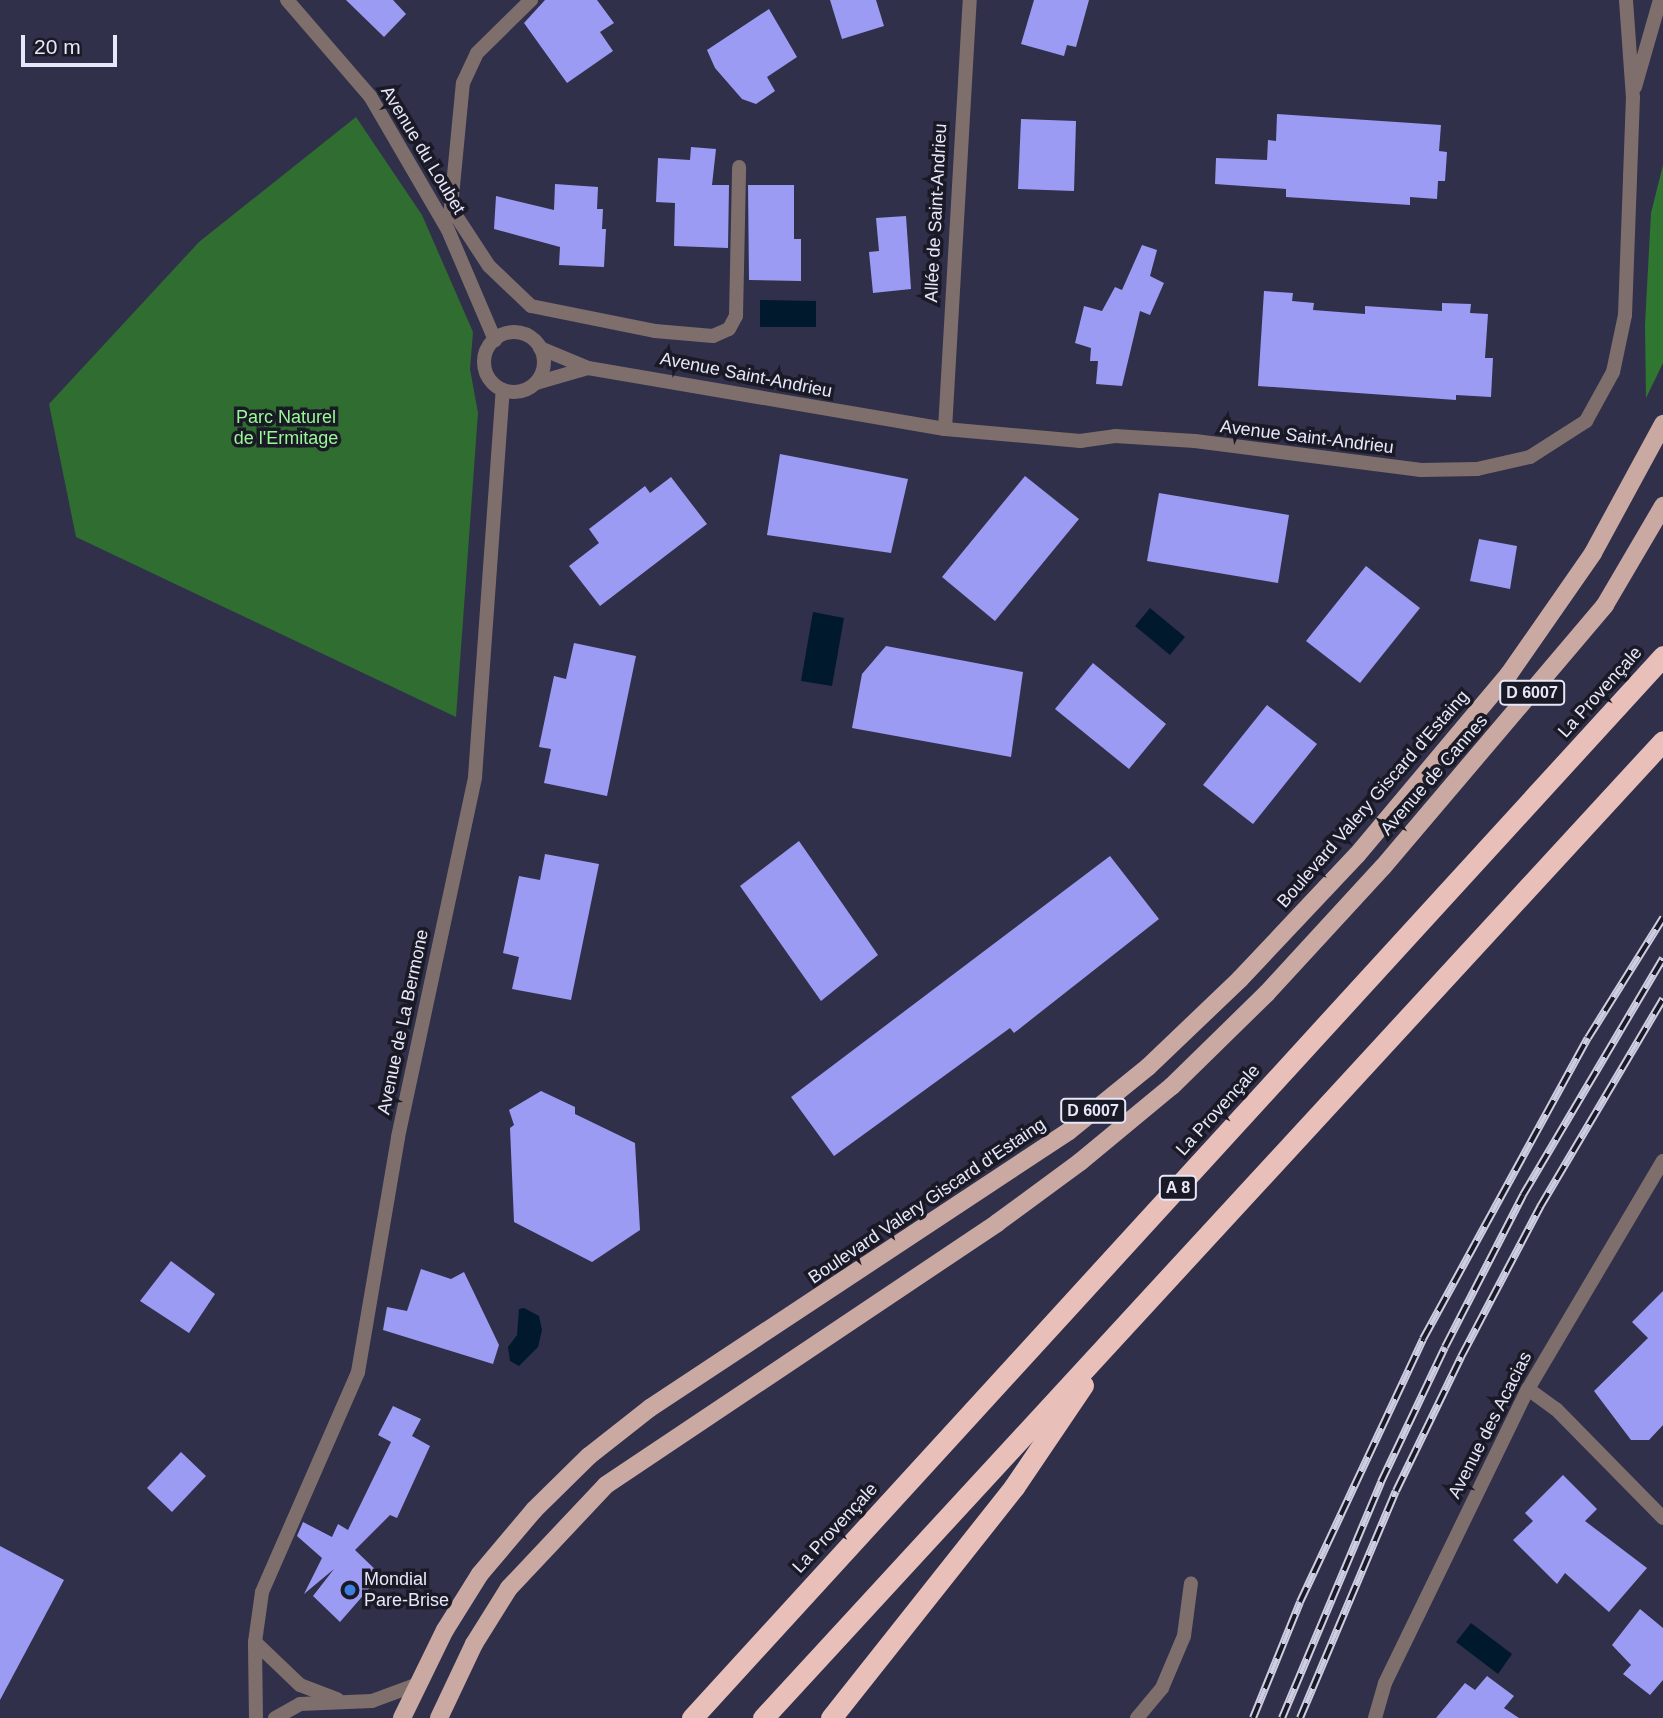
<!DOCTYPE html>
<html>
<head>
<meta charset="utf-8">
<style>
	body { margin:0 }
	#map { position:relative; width:1663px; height:1718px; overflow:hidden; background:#31304b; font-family:Helvetica,sans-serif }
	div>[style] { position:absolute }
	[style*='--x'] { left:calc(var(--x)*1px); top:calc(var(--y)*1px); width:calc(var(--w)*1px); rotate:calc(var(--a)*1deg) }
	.green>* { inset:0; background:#306d30 }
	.forest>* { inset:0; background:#2f7730 }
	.water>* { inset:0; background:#00192d }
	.building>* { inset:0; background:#9c9bf4 }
	.minor>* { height:14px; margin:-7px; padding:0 7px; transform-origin:7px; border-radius:7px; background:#7f6f6c }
	.tertiary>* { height:14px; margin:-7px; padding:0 7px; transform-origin:7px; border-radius:7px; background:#7f6f6c }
	.tertiary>.ring { margin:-7px; padding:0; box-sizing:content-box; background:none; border:14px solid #7f6f6c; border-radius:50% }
	.primary>* { height:18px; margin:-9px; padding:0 9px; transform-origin:9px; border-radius:9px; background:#caa9a3 }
	.motorway>* { height:21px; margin:-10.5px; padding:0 10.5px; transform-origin:10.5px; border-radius:10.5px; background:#e8bfb9 }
	.rail>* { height:8px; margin-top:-4px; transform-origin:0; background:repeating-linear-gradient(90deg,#1a1a26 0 16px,#cecee2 0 32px); box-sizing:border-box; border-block:2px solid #cecee2 }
	.dots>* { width:19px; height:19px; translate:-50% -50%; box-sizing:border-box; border:4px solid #1a1a26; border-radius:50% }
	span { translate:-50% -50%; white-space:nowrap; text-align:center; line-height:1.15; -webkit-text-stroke:7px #1a1a26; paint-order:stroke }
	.shield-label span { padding:2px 5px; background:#1a1a26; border:2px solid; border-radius:5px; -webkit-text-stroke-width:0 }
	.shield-label { font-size:16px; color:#e6e7f9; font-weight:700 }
	.street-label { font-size:18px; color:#e6e7f9 }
	.park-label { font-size:18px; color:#9af997 }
	.poi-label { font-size:18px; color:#e6e7f9 }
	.left { translate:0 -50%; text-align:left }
	.scale { position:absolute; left:21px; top:35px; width:96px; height:32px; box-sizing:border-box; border:4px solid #e6e7f9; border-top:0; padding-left:9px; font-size:21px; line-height:24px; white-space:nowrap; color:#e6e7f9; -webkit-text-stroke:5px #1a1a26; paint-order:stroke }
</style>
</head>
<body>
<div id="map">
	<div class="green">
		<i style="clip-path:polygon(356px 117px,422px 215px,473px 332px,470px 369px,478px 413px,456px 717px,76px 537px,49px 404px,199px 242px)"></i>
	</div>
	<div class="forest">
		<i style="clip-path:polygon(1663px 165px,1663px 363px,1646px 398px,1645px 325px,1651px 213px)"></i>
	</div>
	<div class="water">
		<i style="clip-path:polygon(760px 300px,816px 301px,816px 327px,760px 327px)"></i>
		<i style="clip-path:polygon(1150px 608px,1185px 637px,1170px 655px,1135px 626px)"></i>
		<i style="clip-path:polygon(813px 612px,844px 618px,832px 686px,801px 681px)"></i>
		<i style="clip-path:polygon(524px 1308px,539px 1316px,542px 1330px,538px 1347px,519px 1366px,510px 1361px,508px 1347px,517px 1335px,519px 1309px)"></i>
		<i style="clip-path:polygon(1471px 1623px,1512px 1654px,1498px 1674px,1456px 1642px)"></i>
	</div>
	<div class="building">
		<i style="clip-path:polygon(346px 0,393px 0,406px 14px,384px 37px)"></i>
		<i style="clip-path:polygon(545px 0,597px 0,614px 23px,600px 32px,613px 51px,567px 83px,524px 23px)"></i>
		<i style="clip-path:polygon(830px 0,876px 0,884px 26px,842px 39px)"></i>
		<i style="clip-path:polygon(1034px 0,1089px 0,1076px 47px,1067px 45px,1064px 56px,1021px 44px)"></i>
		<i style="clip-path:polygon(769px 9px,797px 57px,767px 77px,775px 91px,756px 104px,742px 99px,715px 68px,707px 50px)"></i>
		<i style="clip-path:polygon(1277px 114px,1441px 125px,1439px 151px,1447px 152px,1445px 181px,1438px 181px,1437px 199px,1410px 197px,1410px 205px,1286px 197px,1286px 189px,1215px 184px,1216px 158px,1267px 160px,1268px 140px,1276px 141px)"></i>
		<i style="clip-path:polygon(1021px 119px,1076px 121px,1074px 191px,1018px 189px)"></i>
		<i style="clip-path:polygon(691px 147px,716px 149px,712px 185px,729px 185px,728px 248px,674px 246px,675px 203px,656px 202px,658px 158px,690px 160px)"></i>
		<i style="clip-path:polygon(555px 184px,598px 187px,597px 209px,603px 209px,602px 229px,606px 229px,604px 267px,559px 265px,560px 247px,494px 229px,496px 196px,554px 210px)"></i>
		<i style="clip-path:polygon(748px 185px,794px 185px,794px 239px,801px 239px,801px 281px,749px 280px)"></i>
		<i style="clip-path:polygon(906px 216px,911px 289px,873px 293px,869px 252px,879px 251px,876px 218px)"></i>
		<i style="clip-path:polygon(1142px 245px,1157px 250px,1150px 276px,1164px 283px,1150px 315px,1140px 311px,1122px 386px,1096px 384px,1098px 361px,1090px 361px,1091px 348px,1075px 343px,1084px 306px,1102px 311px,1115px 287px,1122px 290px)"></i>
		<i style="clip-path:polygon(1264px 291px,1293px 293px,1292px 301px,1314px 303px,1313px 310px,1365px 314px,1365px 306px,1442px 311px,1442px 303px,1471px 304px,1470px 313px,1488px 314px,1485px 358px,1493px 358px,1491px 397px,1456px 395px,1456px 400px,1258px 386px)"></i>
		<i style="clip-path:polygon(780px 454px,908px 479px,891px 553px,767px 535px)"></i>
		<i style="clip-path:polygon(1025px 476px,1079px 519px,995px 621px,942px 577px)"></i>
		<i style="clip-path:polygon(671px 477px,707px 524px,600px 606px,569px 566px,599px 543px,589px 529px,645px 486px,650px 493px)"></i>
		<i style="clip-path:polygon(1159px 493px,1289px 515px,1278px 583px,1147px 561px)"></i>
		<i style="clip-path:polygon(1479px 539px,1517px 546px,1510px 589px,1470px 581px)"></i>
		<i style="clip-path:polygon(1366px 566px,1420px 608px,1360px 683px,1306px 641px)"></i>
		<i style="clip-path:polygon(574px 643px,636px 656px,607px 796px,544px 783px,551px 749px,539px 747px,554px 676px,566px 679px)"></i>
		<i style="clip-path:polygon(886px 646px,1023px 672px,1011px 757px,852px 728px,862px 674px)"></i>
		<i style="clip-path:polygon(1093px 663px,1166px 724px,1129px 769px,1055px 709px)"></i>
		<i style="clip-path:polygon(1267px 705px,1317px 744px,1253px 824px,1203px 785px)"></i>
		<i style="clip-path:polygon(799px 841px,878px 955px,821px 1001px,740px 886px)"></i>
		<i style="clip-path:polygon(545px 854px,599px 864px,571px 1000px,512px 989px,519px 957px,503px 953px,519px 876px,540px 880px)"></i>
		<i style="clip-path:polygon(1110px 856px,1159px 919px,1014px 1033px,1010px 1028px,834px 1156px,791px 1097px)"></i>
		<i style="clip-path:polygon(541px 1091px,575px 1107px,575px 1114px,635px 1143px,640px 1230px,592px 1262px,514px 1222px,510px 1128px,514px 1125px,509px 1110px)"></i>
		<i style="clip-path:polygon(171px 1261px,215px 1294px,189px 1333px,140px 1301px)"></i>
		<i style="clip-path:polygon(421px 1269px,451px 1279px,464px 1272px,499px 1345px,493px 1364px,383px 1330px,387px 1307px,407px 1311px)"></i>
		<i style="clip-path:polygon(1663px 1291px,1663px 1425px,1649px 1440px,1631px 1440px,1594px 1391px,1648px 1338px,1632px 1322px)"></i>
		<i style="clip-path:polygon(393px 1406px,421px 1419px,412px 1436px,430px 1446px,397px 1518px,390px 1515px,355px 1550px,381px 1575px,340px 1622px,313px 1596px,334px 1569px,304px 1594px,322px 1558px,297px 1536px,303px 1522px,332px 1537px,338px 1524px,348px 1530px,391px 1442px,378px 1435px)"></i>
		<i style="clip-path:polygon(181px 1452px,206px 1476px,172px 1512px,147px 1488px)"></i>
		<i style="clip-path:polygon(1563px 1475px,1597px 1509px,1585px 1521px,1647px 1568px,1609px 1612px,1565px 1573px,1557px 1584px,1513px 1540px,1533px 1521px,1525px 1513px)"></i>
		<i style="clip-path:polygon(0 1546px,64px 1580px,0 1700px)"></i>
		<i style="clip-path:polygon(1640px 1609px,1663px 1628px,1663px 1680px,1650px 1695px,1623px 1674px,1631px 1665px,1612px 1645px)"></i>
		<i style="clip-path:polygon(1487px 1676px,1514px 1696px,1504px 1708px,1519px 1718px,1436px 1718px,1465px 1683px,1475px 1690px)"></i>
	</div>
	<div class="minor">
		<i style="--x:451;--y:208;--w:69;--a:56.8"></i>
		<i style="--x:489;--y:266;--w:58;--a:43.6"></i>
		<i style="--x:531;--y:306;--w:126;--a:11.4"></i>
		<i style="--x:655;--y:331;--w:58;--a:4.9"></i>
		<i style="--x:713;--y:336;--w:17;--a:-24"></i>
		<i style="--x:729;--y:329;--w:15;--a:-62"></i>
		<i style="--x:736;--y:316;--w:149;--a:-88.8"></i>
		<i style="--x:450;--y:217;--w:135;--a:-84.5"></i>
		<i style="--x:463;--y:83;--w:33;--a:-65"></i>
		<i style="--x:477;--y:53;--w:76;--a:-44.5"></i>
		<i style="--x:945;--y:429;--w:430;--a:-86.7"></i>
		<i style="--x:1528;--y:1389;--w:34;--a:36"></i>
		<i style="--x:1556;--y:1409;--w:153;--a:45.5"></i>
		<i style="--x:1137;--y:1718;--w:39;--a:-50"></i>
		<i style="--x:1162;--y:1688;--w:56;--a:-67.1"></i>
		<i style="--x:1184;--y:1636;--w:53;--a:-82.5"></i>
		<i style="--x:1375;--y:1718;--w:36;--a:-74"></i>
		<i style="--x:1385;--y:1683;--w:327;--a:-64.1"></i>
		<i style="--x:1528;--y:1389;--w:265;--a:-59.4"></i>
	</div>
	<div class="tertiary">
		<i style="--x:287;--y:0;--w:127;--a:49.2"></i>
		<i style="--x:370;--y:96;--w:155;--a:59.8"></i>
		<i style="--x:448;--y:230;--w:120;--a:66.9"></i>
		<i style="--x:1635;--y:87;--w:91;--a:-74"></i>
		<i class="ring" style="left:484px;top:332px;width:46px;height:46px"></i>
		<i style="--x:540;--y:348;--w:52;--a:22.6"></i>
		<i style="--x:588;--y:368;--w:362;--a:9.7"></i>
		<i style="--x:945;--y:429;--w:136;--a:5.1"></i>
		<i style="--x:1080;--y:441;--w:35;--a:-8"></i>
		<i style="--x:1115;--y:436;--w:80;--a:3.6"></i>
		<i style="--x:1195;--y:441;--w:228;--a:7.3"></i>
		<i style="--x:1421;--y:470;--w:56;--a:-1"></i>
		<i style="--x:1477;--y:469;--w:54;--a:-12.8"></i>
		<i style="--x:1530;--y:457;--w:67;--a:-32.7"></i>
		<i style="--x:1586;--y:421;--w:56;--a:-61.1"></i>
		<i style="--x:1613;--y:372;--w:58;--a:-78.1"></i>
		<i style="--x:1625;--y:315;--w:137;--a:-87.9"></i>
		<i style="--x:1630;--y:178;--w:80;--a:-87.9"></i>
		<i style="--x:1633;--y:98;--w:98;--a:-94.1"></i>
		<i style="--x:536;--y:383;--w:54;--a:-16.1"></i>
		<i style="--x:255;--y:1642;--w:62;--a:43.7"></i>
		<i style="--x:300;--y:1685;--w:40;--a:21"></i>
		<i style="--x:256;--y:1718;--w:76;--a:-90.8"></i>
		<i style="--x:255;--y:1642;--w:50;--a:-82"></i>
		<i style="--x:262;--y:1592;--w:240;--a:-66.4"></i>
		<i style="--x:358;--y:1372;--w:238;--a:-80.3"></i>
		<i style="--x:398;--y:1137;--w:368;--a:-77.9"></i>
		<i style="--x:475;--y:777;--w:388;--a:-85.9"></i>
		<i style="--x:275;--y:1718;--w:29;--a:-29"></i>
		<i style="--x:300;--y:1704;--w:72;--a:-2.4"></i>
		<i style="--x:372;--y:1701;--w:49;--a:-20.3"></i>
	</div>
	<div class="primary">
		<i style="--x:402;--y:1718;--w:98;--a:-64"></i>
		<i style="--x:445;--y:1630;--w:66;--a:-58"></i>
		<i style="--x:480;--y:1574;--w:84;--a:-49.8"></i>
		<i style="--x:534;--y:1510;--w:77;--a:-44.5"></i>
		<i style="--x:589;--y:1456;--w:78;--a:-38.2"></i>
		<i style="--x:650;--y:1408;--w:502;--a:-33.47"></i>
		<i style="--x:1069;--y:1131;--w:102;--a:-39"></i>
		<i style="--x:1148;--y:1067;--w:127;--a:-43.7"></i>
		<i style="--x:1240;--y:979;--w:170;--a:-46.7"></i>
		<i style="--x:1357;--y:855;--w:236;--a:-50"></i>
		<i style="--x:1509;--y:674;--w:147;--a:-55.2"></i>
		<i style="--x:1593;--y:553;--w:147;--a:-61.5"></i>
		<i style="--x:439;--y:1718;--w:82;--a:-64.7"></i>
		<i style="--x:474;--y:1644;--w:66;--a:-58"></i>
		<i style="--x:509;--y:1588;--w:141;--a:-46.7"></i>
		<i style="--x:606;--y:1485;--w:471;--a:-33.8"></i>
		<i style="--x:997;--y:1223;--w:103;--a:-36.3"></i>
		<i style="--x:1080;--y:1162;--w:119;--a:-39.6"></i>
		<i style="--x:1172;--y:1086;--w:133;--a:-44.4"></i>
		<i style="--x:1267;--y:993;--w:171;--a:-47.4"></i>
		<i style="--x:1383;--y:867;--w:343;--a:-49.7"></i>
		<i style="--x:1605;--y:605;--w:115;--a:-59.6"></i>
	</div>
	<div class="motorway">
		<i style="--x:692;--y:1718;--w:1439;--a:-47.56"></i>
		<i style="--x:763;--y:1718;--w:1328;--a:-47.35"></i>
		<i style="--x:831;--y:1718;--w:295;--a:-51.6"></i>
		<i style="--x:1014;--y:1487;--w:123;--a:-55.9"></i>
	</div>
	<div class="rail">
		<i style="--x:1253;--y:1718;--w:125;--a:-67.9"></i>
		<i style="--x:1300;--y:1602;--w:290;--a:-64.9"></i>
		<i style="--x:1423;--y:1339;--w:343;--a:-61.3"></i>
		<i style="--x:1588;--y:1038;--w:142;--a:-58"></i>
		<i style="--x:1282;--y:1718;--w:256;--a:-67.2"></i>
		<i style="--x:1381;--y:1482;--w:149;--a:-64.6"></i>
		<i style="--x:1445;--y:1347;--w:171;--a:-62.8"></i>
		<i style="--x:1523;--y:1195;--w:275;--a:-59.4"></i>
		<i style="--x:1300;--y:1718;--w:246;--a:-67.1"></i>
		<i style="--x:1396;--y:1491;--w:149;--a:-64.1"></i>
		<i style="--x:1461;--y:1357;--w:170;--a:-62.2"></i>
		<i style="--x:1540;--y:1207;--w:242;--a:-59.4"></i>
	</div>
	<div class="dots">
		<i style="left:350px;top:1590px;background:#3f7fe0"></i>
	</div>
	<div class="shield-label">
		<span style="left:1532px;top:693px">D 6007</span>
		<span style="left:1093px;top:1111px">D 6007</span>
		<span style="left:1178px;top:1188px">A 8</span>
	</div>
	<div class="street-label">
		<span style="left:423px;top:150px;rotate:59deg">Avenue du Loubet</span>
		<span style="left:936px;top:213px;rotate:-87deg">Allée de Saint-Andrieu</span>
		<span style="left:746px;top:375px;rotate:11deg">Avenue Saint-Andrieu</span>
		<span style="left:1307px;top:437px;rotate:7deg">Avenue Saint-Andrieu</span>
		<span style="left:1600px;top:692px;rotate:-48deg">La Provençale</span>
		<span style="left:1434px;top:775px;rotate:-49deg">Avenue de Cannes</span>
		<span style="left:1373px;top:799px;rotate:-49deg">Boulevard Valery Giscard d'Estaing</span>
		<span style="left:403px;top:1022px;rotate:-78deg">Avenue de La Bermone</span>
		<span style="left:1218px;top:1110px;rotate:-48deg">La Provençale</span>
		<span style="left:927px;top:1201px;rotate:-34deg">Boulevard Valery Giscard d'Estaing</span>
		<span style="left:1490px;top:1425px;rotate:-63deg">Avenue des Acacias</span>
		<span style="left:835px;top:1528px;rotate:-47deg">La Provençale</span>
	</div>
	<div class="park-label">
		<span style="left:286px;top:428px">Parc Naturel<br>de l'Ermitage</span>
	</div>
	<div class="poi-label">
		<span class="left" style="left:364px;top:1590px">Mondial<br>Pare-Brise</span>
	</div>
	<div class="scale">20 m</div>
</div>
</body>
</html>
